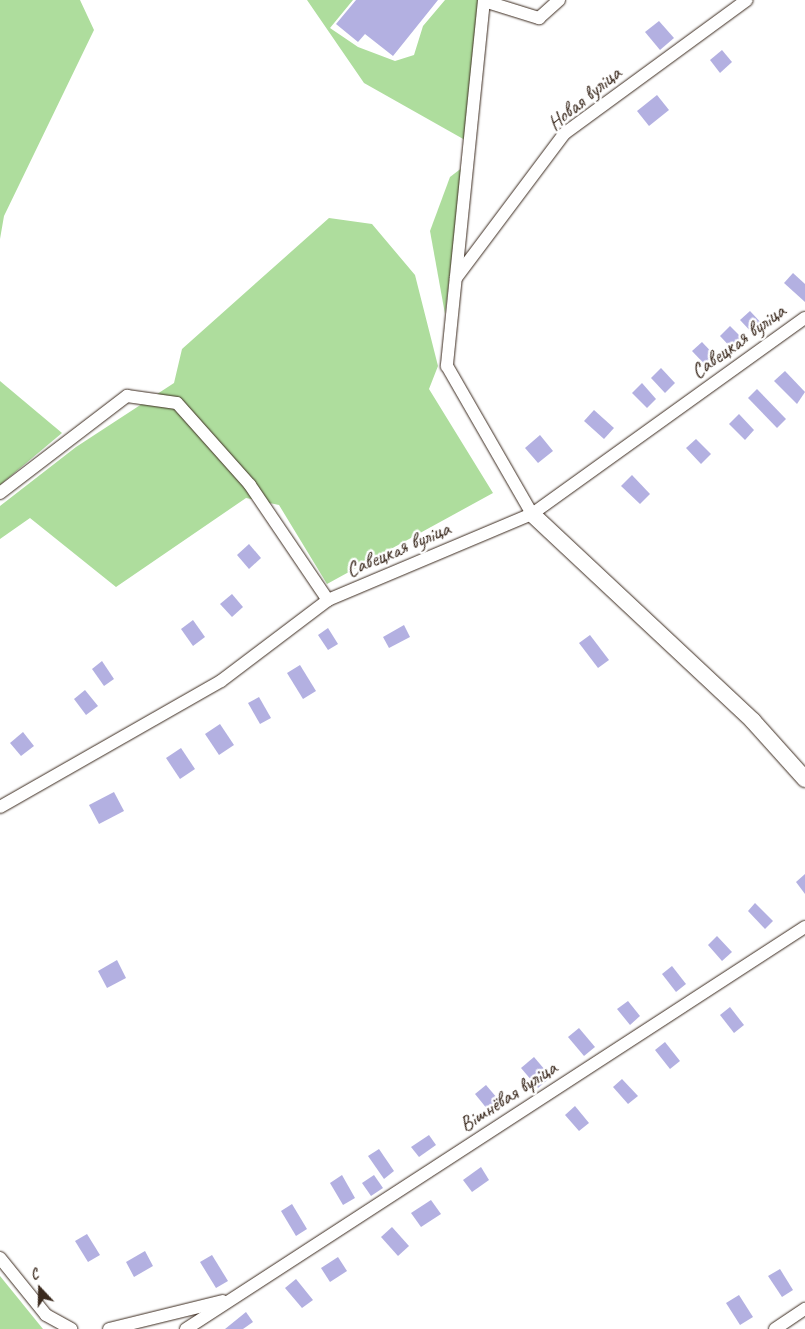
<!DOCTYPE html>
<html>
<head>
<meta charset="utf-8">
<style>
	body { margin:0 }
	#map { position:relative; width:805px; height:1329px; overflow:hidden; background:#fff; font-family:Caveat,sans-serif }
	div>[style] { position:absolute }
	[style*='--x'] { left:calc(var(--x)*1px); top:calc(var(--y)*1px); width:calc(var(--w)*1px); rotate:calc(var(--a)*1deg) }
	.green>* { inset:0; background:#aedd9d }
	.building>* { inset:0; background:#b3b0e1 }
	.roads { filter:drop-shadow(0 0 1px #3b2a1e) drop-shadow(0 0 1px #3b2a1e) }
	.minor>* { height:12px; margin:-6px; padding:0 6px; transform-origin:6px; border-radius:6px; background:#fff }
	.tertiary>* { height:16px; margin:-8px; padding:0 8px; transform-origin:8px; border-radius:8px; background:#fff }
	span { translate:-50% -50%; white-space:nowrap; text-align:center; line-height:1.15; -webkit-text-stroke:5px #fff; paint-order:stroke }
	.street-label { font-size:21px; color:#3b2a1e }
	.north { position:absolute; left:15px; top:1264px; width:50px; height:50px; -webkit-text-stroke:4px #fff; paint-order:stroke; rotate:339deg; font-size:14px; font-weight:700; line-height:20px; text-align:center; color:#3b2a1e }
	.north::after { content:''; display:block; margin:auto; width:18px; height:22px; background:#3b2a1e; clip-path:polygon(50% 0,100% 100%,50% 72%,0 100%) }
</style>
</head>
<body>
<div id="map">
	<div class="green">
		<i style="clip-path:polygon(0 0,80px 0,94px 30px,4px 216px,0 239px)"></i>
		<i style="clip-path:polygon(307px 0,353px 0,330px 28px,358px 47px,395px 61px,414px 55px,423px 26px,445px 0,479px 0,465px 140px,364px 83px)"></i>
		<i style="clip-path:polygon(463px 167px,445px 314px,430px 231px,450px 177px)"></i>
		<i style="clip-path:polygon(329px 218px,372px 224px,415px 275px,438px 366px,429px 389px,493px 493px,327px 584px,279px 505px,246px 498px,116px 587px,30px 518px,0 539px,0 506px,76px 447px,174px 383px,182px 349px)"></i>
		<i style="clip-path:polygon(0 381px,62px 433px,0 485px)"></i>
		<i style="clip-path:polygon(0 1276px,43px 1329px,0 1329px)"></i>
	</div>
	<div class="building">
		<i style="clip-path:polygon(356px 0,438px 0,393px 56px,365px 34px,358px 42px,336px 24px)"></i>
		<i style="clip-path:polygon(659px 21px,674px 38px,660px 50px,645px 32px)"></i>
		<i style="clip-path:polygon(722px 50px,732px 62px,720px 73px,710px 60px)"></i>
		<i style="clip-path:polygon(657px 95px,669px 110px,649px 126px,637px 111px)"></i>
		<i style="clip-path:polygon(793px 273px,805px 284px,805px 302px,784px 283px)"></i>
		<i style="clip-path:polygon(750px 311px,766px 328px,756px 337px,740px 320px)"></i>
		<i style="clip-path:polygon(730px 326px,747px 343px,736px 353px,720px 336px)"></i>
		<i style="clip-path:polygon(702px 342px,719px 360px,709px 369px,692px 351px)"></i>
		<i style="clip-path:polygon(661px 368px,675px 383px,665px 393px,651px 378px)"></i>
		<i style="clip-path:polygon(785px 371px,805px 392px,797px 404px,774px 381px)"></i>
		<i style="clip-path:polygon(642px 383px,656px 399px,647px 408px,632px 393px)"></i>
		<i style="clip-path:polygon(757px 389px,786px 419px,777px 428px,748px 398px)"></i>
		<i style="clip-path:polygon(594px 410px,614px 428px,604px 439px,584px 421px)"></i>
		<i style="clip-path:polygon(739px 414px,754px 430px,745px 440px,729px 424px)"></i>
		<i style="clip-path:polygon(540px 435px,553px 451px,538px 463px,525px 448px)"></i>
		<i style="clip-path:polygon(696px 439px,711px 454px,701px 464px,686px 448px)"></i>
		<i style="clip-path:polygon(632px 475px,650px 494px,640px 504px,621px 486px)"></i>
		<i style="clip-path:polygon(249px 544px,261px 558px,249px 569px,237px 555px)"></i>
		<i style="clip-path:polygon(232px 594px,243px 607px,232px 617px,220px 604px)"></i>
		<i style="clip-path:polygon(193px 620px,205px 637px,193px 646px,181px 629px)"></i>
		<i style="clip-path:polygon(404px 625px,410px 637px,389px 648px,383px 637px)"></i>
		<i style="clip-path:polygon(328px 628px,338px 644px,328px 650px,318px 635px)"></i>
		<i style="clip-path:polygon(590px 635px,609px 660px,598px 668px,579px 643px)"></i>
		<i style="clip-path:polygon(102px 661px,114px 679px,104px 686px,92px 669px)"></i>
		<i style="clip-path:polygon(300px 665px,316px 691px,303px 699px,287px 673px)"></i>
		<i style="clip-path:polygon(85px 690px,98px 706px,86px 715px,74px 699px)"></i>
		<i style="clip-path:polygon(259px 697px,271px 718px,260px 724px,248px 703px)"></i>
		<i style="clip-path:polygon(220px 724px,234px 745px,219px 755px,205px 734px)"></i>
		<i style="clip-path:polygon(23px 732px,34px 746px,21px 756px,10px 743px)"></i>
		<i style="clip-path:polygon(181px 748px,195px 769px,180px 779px,166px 758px)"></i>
		<i style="clip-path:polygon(114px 792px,124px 811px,99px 824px,89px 805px)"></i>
		<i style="clip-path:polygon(805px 874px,805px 894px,796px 882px)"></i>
		<i style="clip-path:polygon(755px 903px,773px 921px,765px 929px,748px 911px)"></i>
		<i style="clip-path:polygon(717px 936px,732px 952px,722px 961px,708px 945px)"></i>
		<i style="clip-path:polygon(117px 960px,126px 978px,107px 988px,98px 971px)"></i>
		<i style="clip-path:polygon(672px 966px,686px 984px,676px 992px,662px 974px)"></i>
		<i style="clip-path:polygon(628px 1001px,640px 1016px,630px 1025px,617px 1009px)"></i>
		<i style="clip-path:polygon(730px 1007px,744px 1025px,734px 1033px,720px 1015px)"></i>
		<i style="clip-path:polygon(579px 1028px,595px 1047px,584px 1056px,568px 1037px)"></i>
		<i style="clip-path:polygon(665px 1042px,680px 1061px,670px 1069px,655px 1050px)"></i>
		<i style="clip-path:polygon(534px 1057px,551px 1077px,538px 1088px,521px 1068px)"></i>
		<i style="clip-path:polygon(622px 1079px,638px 1096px,628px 1104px,613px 1087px)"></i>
		<i style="clip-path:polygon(486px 1085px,503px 1105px,492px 1115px,475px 1094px)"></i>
		<i style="clip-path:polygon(575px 1106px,589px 1123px,579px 1131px,565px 1115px)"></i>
		<i style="clip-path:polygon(429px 1135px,436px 1145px,419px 1157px,411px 1147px)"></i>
		<i style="clip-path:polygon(379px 1149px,394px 1171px,384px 1179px,368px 1156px)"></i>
		<i style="clip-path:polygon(481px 1167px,489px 1180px,472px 1192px,463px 1180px)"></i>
		<i style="clip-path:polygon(342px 1175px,355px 1198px,343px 1205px,330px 1183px)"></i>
		<i style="clip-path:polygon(374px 1175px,383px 1188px,371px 1196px,362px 1183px)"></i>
		<i style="clip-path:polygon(431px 1200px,441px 1214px,421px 1227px,411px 1213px)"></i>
		<i style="clip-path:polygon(292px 1204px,307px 1229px,296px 1236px,281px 1211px)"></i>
		<i style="clip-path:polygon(392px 1227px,409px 1246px,398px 1256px,381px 1237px)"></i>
		<i style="clip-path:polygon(87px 1234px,100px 1255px,88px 1262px,75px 1241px)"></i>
		<i style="clip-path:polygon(145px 1251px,153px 1266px,134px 1277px,126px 1262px)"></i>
		<i style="clip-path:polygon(212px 1255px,228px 1281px,216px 1288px,200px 1262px)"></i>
		<i style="clip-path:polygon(338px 1257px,347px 1271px,330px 1282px,321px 1268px)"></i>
		<i style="clip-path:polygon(780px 1269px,793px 1290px,782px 1297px,768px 1276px)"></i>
		<i style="clip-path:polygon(296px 1279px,313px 1300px,302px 1308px,285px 1288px)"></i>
		<i style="clip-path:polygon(739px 1295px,753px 1317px,740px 1325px,726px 1303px)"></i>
		<i style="clip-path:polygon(246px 1312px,253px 1322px,243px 1329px,225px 1329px)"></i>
	</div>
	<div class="roads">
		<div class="minor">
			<i style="--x:484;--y:0;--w:368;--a:95.8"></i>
			<i style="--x:447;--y:366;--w:171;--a:60.1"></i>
			<i style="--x:484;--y:1;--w:58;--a:17.2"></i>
			<i style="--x:539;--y:18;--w:27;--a:-42"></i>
			<i style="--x:456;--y:278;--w:181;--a:-53.1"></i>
			<i style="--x:565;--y:133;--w:225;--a:-36.2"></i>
			<i style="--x:0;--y:493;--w:160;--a:-37.4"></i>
			<i style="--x:127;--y:396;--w:50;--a:8"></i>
			<i style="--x:177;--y:403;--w:110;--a:48.3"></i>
			<i style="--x:250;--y:485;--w:139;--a:55.9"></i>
			<i style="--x:0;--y:807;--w:254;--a:-29.7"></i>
			<i style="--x:221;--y:681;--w:134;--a:-37.1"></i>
			<i style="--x:328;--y:600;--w:221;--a:-22.9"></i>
			<i style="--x:532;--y:514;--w:336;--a:-35.7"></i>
			<i style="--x:0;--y:1258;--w:73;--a:51.1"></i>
			<i style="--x:46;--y:1315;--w:29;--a:29"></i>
			<i style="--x:109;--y:1329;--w:117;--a:-13.8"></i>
			<i style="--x:186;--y:1329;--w:738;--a:-33"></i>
			<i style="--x:775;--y:1329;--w:36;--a:-34"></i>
		</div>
		<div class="tertiary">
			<i style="--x:532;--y:514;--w:303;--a:43.1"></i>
			<i style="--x:753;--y:721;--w:78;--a:48.1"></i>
		</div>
	</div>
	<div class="street-label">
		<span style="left:584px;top:98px;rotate:-39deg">Новая вуліца</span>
		<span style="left:738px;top:341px;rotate:-36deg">Савецкая вуліца</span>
		<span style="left:398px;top:549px;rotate:-23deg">Савецкая вуліца</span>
		<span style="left:508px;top:1096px;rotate:-33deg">Вішнёвая вуліца</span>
	</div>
	<div class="north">С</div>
</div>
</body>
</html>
